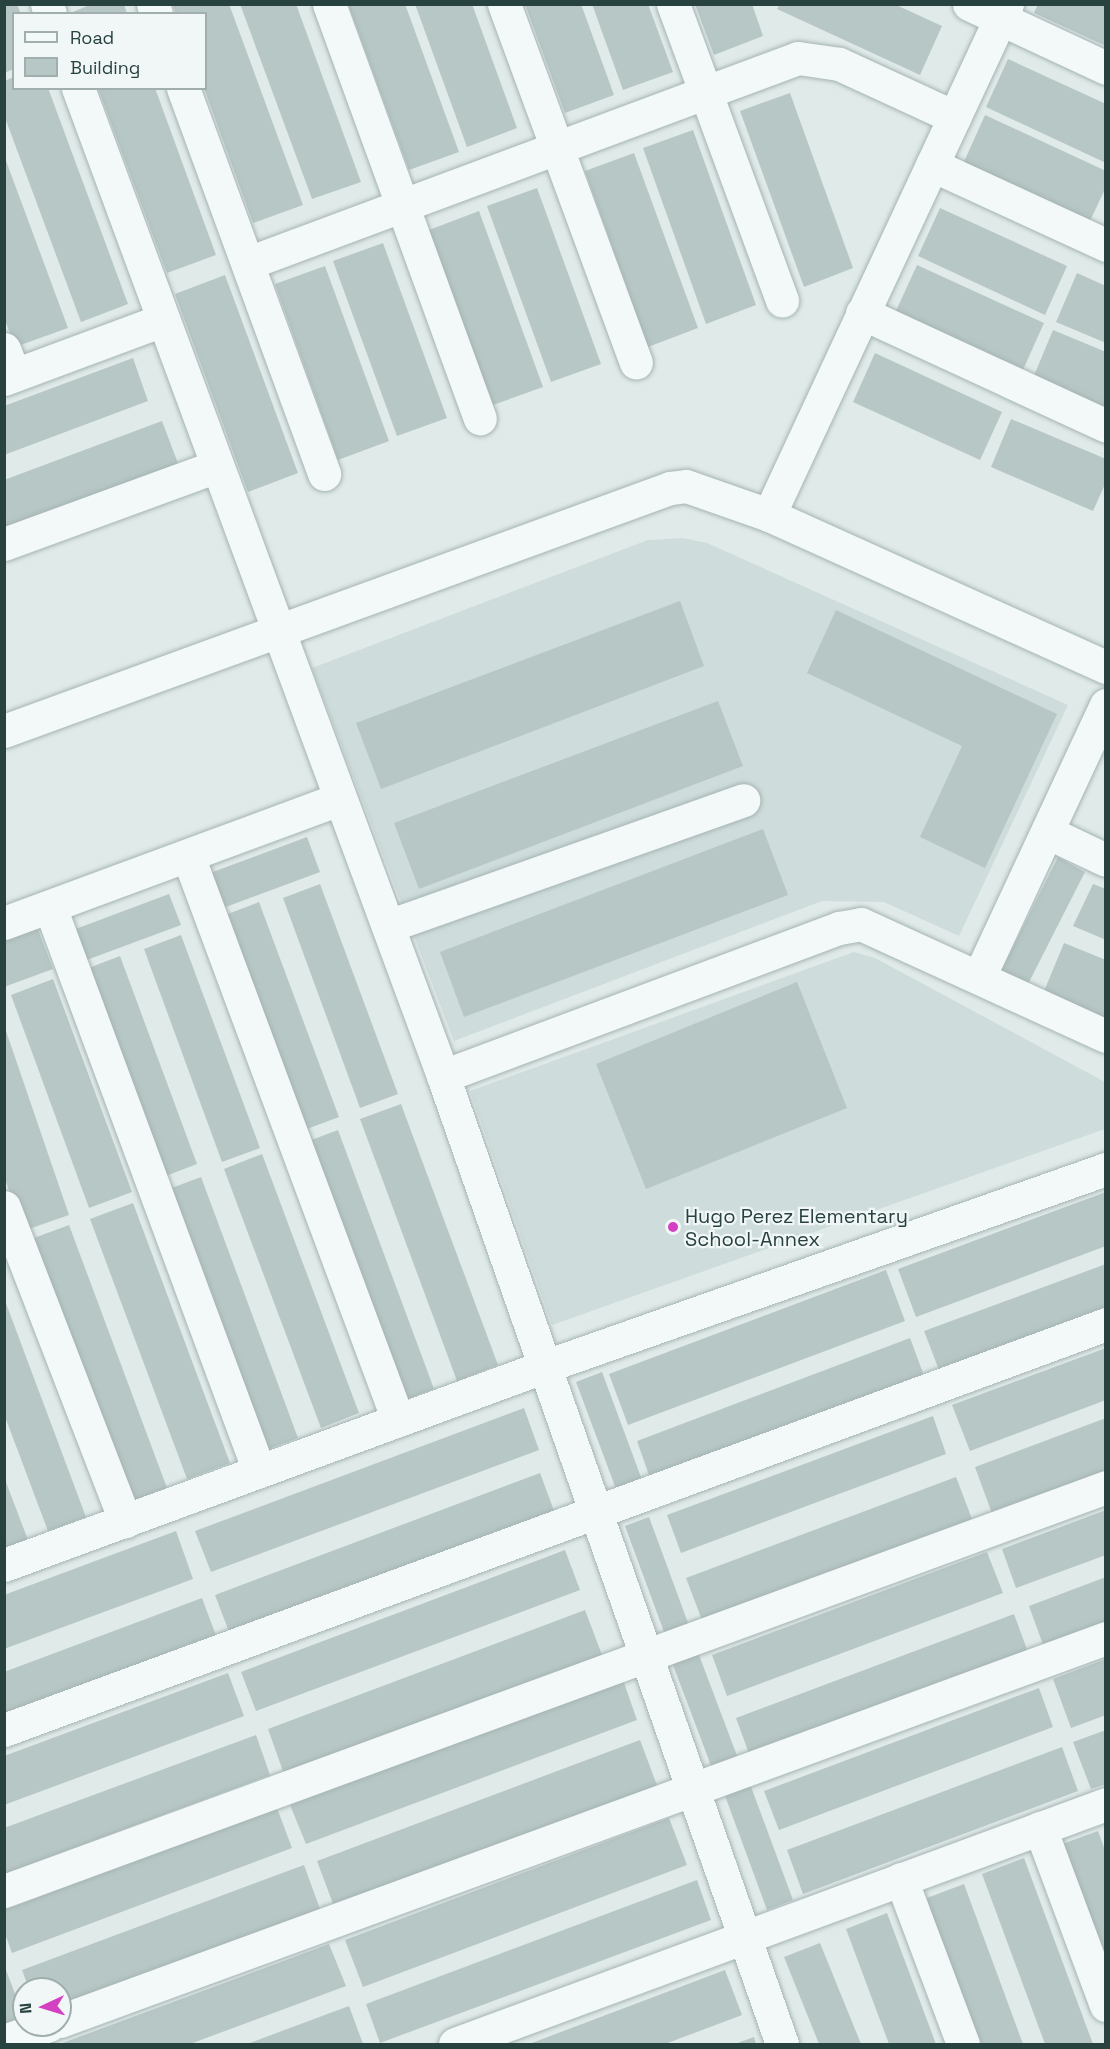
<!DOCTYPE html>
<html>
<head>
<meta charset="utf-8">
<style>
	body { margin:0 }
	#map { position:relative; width:1110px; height:2049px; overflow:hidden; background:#e0eae9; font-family:"Space Grotesk",sans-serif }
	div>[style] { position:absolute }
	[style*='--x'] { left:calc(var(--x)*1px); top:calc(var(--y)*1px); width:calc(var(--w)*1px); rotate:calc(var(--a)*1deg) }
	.built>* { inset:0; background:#cedcdb }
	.building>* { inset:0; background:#b7c7c5 }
	.roads { filter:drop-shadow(0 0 2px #a5b4b3) drop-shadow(0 0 2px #a5b4b3) }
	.minor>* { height:33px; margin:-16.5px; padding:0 16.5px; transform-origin:16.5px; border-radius:16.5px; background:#f3f8f8 }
	.dots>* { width:16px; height:16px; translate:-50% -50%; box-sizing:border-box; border:3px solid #f0f7f6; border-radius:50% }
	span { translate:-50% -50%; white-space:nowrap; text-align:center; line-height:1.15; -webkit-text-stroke:4.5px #f0f7f6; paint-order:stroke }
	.poi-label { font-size:20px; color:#284240 }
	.left { translate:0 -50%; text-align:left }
	.frame { position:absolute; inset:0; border:6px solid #284240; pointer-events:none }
	.legend { position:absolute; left:12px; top:12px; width:195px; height:78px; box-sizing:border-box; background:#f0f7f6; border:2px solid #a0afad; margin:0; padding:8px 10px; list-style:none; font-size:18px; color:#284240 }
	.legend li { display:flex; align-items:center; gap:12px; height:30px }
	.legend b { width:30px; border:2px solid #a0afad }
	.north { position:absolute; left:12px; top:1977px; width:60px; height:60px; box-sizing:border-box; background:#f0f7f6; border:2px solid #a0afad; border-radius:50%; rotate:266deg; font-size:16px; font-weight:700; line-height:24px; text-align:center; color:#284240 }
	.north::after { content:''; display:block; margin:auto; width:21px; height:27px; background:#d440c2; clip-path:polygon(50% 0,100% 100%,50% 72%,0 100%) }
</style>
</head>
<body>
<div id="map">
	<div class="built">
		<i style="clip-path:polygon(683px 538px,707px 543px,1068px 705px,959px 936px,884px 902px,822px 901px,454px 1041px,312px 668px,648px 540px)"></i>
		<i style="clip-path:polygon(854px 952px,875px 958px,1105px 1082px,1105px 1129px,552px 1325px,470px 1091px)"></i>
	</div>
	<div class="building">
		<i style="clip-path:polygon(4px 4px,17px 4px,21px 14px,14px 14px,14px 69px,4px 73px)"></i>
		<i style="clip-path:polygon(92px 4px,124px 4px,127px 14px,68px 14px)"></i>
		<i style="clip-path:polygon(173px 4px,229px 4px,303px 205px,253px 223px,204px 88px,206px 14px,176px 14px)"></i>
		<i style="clip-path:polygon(240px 4px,296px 4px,361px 182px,312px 199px)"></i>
		<i style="clip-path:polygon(348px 4px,405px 4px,459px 152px,409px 170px)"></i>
		<i style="clip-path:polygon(415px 4px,472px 4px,517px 128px,467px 147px)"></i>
		<i style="clip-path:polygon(525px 4px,581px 4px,614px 95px,565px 113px)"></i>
		<i style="clip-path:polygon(592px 4px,648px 4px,673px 72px,623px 90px)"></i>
		<i style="clip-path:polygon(695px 4px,752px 4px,763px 36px,714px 55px)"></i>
		<i style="clip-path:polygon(780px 4px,894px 4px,942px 26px,920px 75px,777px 9px)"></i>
		<i style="clip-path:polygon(1038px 4px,1106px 4px,1106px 46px,1034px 13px)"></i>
		<i style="clip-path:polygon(1008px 59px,1106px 104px,1106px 163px,986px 107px)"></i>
		<i style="clip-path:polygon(14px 77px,14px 88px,48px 88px,128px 304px,81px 322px,4px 115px,4px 81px)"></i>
		<i style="clip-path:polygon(98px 88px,155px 88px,216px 255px,167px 273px)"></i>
		<i style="clip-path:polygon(790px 93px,853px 268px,804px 287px,740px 111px)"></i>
		<i style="clip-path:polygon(985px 115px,1106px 171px,1106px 187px,1089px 223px,963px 164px)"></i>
		<i style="clip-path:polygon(693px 130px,756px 305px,706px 324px,643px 148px)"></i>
		<i style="clip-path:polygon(634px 153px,698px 328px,648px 347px,585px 171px)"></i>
		<i style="clip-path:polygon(5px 158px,68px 328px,15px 347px,5px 320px)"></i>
		<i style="clip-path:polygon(537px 188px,601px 364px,551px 382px,487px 206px)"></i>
		<i style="clip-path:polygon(940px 208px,1067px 266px,1045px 315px,918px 256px)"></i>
		<i style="clip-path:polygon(479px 211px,543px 387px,493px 405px,429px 230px)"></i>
		<i style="clip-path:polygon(383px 243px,447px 418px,397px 436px,333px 261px)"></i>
		<i style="clip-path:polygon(917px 265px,1044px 323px,1022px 372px,895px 313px)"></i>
		<i style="clip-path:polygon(325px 266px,389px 441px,338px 460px,275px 284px)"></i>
		<i style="clip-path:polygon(1077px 273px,1106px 286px,1106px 343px,1056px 322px)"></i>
		<i style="clip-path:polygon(225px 275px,298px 473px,248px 492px,175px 294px)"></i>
		<i style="clip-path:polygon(1053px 330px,1106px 352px,1106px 410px,1033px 378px)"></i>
		<i style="clip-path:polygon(875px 353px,1002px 412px,980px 460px,853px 402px)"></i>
		<i style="clip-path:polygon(133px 358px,148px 401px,4px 455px,4px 406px)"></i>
		<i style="clip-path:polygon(1011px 419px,1106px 459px,1106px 482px,1093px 511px,991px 467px)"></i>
		<i style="clip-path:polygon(162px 421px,179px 466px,4px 531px,4px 480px)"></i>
		<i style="clip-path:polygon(680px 601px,704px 666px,381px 789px,356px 723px)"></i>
		<i style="clip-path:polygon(836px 610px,1057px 714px,985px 868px,920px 837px,962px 746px,807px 673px)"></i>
		<i style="clip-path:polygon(718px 701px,743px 766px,419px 889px,394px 823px)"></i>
		<i style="clip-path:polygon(763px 829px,788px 895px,464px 1017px,440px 952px)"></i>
		<i style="clip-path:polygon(307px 837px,320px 872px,215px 911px,202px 876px)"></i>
		<i style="clip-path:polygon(1058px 857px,1085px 872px,1026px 988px,999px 975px)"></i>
		<i style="clip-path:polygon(320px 884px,398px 1094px,360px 1108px,283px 898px)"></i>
		<i style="clip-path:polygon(1093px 884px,1106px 889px,1106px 940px,1073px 926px)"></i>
		<i style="clip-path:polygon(169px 894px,181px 925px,84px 961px,73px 930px)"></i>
		<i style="clip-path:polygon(259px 902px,339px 1117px,299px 1132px,220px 917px)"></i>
		<i style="clip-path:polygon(37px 927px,53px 969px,4px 987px,4px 940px)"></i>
		<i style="clip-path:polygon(181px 935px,260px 1148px,222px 1162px,144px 949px)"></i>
		<i style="clip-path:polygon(1064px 943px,1106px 960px,1106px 1023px,1042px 996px)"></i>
		<i style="clip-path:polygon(120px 956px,197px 1164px,163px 1177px,86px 969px)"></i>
		<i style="clip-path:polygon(53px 979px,132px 1192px,89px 1208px,11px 995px)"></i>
		<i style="clip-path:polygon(797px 982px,847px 1108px,646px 1189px,596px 1064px)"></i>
		<i style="clip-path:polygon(5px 1028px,69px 1215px,23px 1231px,4px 1176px)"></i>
		<i style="clip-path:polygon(401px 1104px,498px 1365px,457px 1381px,360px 1119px)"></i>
		<i style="clip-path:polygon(338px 1130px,434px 1389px,394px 1404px,298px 1145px)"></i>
		<i style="clip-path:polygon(262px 1154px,359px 1413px,321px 1428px,224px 1169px)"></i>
		<i style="clip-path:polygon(201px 1177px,298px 1438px,257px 1453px,161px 1192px)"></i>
		<i style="clip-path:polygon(1106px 1192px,1106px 1246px,916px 1317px,898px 1269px)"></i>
		<i style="clip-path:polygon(133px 1203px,230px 1463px,187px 1479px,90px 1219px)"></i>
		<i style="clip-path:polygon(69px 1225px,167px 1488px,123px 1504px,26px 1241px)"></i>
		<i style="clip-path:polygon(1106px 1264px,1106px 1317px,942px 1378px,924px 1331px)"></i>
		<i style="clip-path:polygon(886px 1270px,905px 1321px,628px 1425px,609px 1374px)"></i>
		<i style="clip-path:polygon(4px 1298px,86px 1517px,48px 1531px,4px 1414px)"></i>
		<i style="clip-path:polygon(910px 1338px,926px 1381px,652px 1484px,637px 1441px)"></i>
		<i style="clip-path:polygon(1106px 1348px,1106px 1400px,970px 1451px,952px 1405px)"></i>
		<i style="clip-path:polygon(602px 1372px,645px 1488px,619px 1497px,576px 1382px)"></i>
		<i style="clip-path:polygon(524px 1408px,539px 1450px,211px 1572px,195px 1531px)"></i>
		<i style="clip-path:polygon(933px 1416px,946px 1454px,681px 1553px,667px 1515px)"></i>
		<i style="clip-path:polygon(1106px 1418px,1106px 1477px,994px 1519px,975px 1467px)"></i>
		<i style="clip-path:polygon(540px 1473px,556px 1516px,231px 1637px,215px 1595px)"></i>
		<i style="clip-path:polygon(4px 1477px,28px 1540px,4px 1549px)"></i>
		<i style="clip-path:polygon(956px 1477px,972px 1519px,702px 1620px,686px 1578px)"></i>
		<i style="clip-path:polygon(1106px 1510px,1106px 1555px,1016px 1588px,1002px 1549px)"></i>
		<i style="clip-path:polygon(649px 1517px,691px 1631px,667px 1640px,625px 1526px)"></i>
		<i style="clip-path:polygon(176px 1531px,193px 1579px,4px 1649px,4px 1595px)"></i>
		<i style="clip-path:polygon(565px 1550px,580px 1590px,256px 1711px,241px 1672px)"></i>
		<i style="clip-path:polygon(987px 1552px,1003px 1593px,727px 1696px,712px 1655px)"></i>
		<i style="clip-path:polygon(1106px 1577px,1106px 1631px,1046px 1653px,1029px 1606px)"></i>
		<i style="clip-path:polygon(202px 1598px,218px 1641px,4px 1721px,4px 1672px)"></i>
		<i style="clip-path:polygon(585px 1610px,602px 1655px,284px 1774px,268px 1729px)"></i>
		<i style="clip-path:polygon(1014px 1614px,1029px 1655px,751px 1759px,736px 1718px)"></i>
		<i style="clip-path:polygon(696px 1647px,739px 1761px,713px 1771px,670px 1657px)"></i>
		<i style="clip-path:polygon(1106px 1659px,1106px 1715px,1071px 1728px,1053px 1679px)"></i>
		<i style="clip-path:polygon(228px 1673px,244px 1716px,4px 1805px,4px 1756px)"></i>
		<i style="clip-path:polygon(623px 1680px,637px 1720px,306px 1844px,290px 1805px)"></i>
		<i style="clip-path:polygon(1039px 1688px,1053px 1727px,779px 1830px,764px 1791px)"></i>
		<i style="clip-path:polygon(1106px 1730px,1106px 1784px,1091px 1789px,1073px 1742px)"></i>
		<i style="clip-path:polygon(256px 1735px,270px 1775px,4px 1874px,4px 1828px)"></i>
		<i style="clip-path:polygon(640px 1740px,658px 1788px,335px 1909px,317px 1861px)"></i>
		<i style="clip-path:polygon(1062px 1747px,1078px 1791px,803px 1894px,787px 1850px)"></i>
		<i style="clip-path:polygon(750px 1784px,793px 1900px,767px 1910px,724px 1793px)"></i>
		<i style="clip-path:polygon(277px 1808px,292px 1848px,12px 1953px,4px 1931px,4px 1910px)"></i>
		<i style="clip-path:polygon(669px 1818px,687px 1865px,363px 1987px,345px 1940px)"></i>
		<i style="clip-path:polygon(1098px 1831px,1106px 1853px,1105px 1975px,1057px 1846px)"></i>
		<i style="clip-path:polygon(1024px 1858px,1093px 2044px,1045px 2044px,982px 1874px)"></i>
		<i style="clip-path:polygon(304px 1865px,320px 1909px,60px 2006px,60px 1989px,29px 1989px,22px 1970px)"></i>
		<i style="clip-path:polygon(697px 1880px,711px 1920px,380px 2043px,366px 2004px)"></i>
		<i style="clip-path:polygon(964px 1884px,1023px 2044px,972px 2044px,919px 1901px)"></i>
		<i style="clip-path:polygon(887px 1913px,936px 2044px,889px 2044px,846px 1929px)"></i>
		<i style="clip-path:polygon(820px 1943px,861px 2044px,819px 2044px,784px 1957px)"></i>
		<i style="clip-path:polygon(329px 1944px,346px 1986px,190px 2044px,60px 2044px)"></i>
		<i style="clip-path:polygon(4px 1965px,24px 2017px,4px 2025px)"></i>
		<i style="clip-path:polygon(725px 1970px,742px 2015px,665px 2044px,529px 2044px)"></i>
		<i style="clip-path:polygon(349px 2006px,363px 2044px,247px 2044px)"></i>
		<i style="clip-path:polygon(754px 2037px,756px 2044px,735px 2044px)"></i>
	</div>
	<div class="roads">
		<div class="minor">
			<i style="--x:47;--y:4;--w:10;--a:73"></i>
			<i style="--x:153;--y:4;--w:10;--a:73"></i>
			<i style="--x:329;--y:4;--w:441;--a:70"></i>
			<i style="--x:504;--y:4;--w:382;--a:69.8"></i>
			<i style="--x:673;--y:4;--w:316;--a:69.8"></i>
			<i style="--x:969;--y:4;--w:151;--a:25"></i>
			<i style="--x:78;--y:88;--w:1053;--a:69.72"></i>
			<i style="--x:443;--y:1076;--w:1026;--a:70.7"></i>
			<i style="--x:183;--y:88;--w:411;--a:69.9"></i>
			<i style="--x:932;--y:165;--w:192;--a:24.7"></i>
			<i style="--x:248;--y:263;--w:587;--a:-20.44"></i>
			<i style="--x:798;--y:58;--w:41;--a:8.3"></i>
			<i style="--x:839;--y:64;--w:127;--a:24.7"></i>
			<i style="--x:862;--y:313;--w:269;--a:24.8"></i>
			<i style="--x:4;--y:349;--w:28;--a:69"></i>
			<i style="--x:4;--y:379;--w:170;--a:-20.4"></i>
			<i style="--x:769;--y:515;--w:564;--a:-65.03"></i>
			<i style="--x:4;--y:544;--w:227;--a:-20.1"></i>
			<i style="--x:4;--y:731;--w:709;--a:-20.05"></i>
			<i style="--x:670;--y:488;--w:16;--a:-7"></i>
			<i style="--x:686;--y:486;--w:88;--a:19.3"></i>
			<i style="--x:769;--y:515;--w:370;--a:24.3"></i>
			<i style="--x:1047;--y:832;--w:65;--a:25.4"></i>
			<i style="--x:188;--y:856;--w:602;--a:69.58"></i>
			<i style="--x:50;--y:907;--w:601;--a:69.67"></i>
			<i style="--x:4;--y:923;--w:358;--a:-20.3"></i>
			<i style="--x:388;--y:926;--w:377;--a:-19.5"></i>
			<i style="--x:979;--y:977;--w:300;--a:-65"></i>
			<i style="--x:443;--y:1076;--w:423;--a:-20.5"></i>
			<i style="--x:839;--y:928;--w:22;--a:-10"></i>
			<i style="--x:861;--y:924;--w:269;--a:24.6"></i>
			<i style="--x:4;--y:1207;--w:337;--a:68.9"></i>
			<i style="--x:4;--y:1565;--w:574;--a:-20.17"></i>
			<i style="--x:543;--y:1367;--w:597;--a:-19.38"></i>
			<i style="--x:4;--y:1730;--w:1174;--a:-20.22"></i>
			<i style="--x:1040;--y:1828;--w:189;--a:69.6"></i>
			<i style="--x:901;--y:1879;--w:176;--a:69.4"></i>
			<i style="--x:4;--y:1891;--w:1174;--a:-20.13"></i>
			<i style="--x:60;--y:2021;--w:1114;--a:-20.11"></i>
			<i style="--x:4;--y:2041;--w:48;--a:-19.6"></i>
			<i style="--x:455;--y:2044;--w:694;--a:-20.24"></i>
		</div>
	</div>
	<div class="dots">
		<i style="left:673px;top:1227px;background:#d440c2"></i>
	</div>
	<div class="poi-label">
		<span class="left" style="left:685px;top:1228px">Hugo Perez Elementary<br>School-Annex</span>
	</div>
	<div class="frame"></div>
	<ul class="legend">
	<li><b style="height:8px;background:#f3f8f8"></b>Road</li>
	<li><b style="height:16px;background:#b7c7c5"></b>Building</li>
	</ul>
	<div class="north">N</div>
</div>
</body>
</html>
